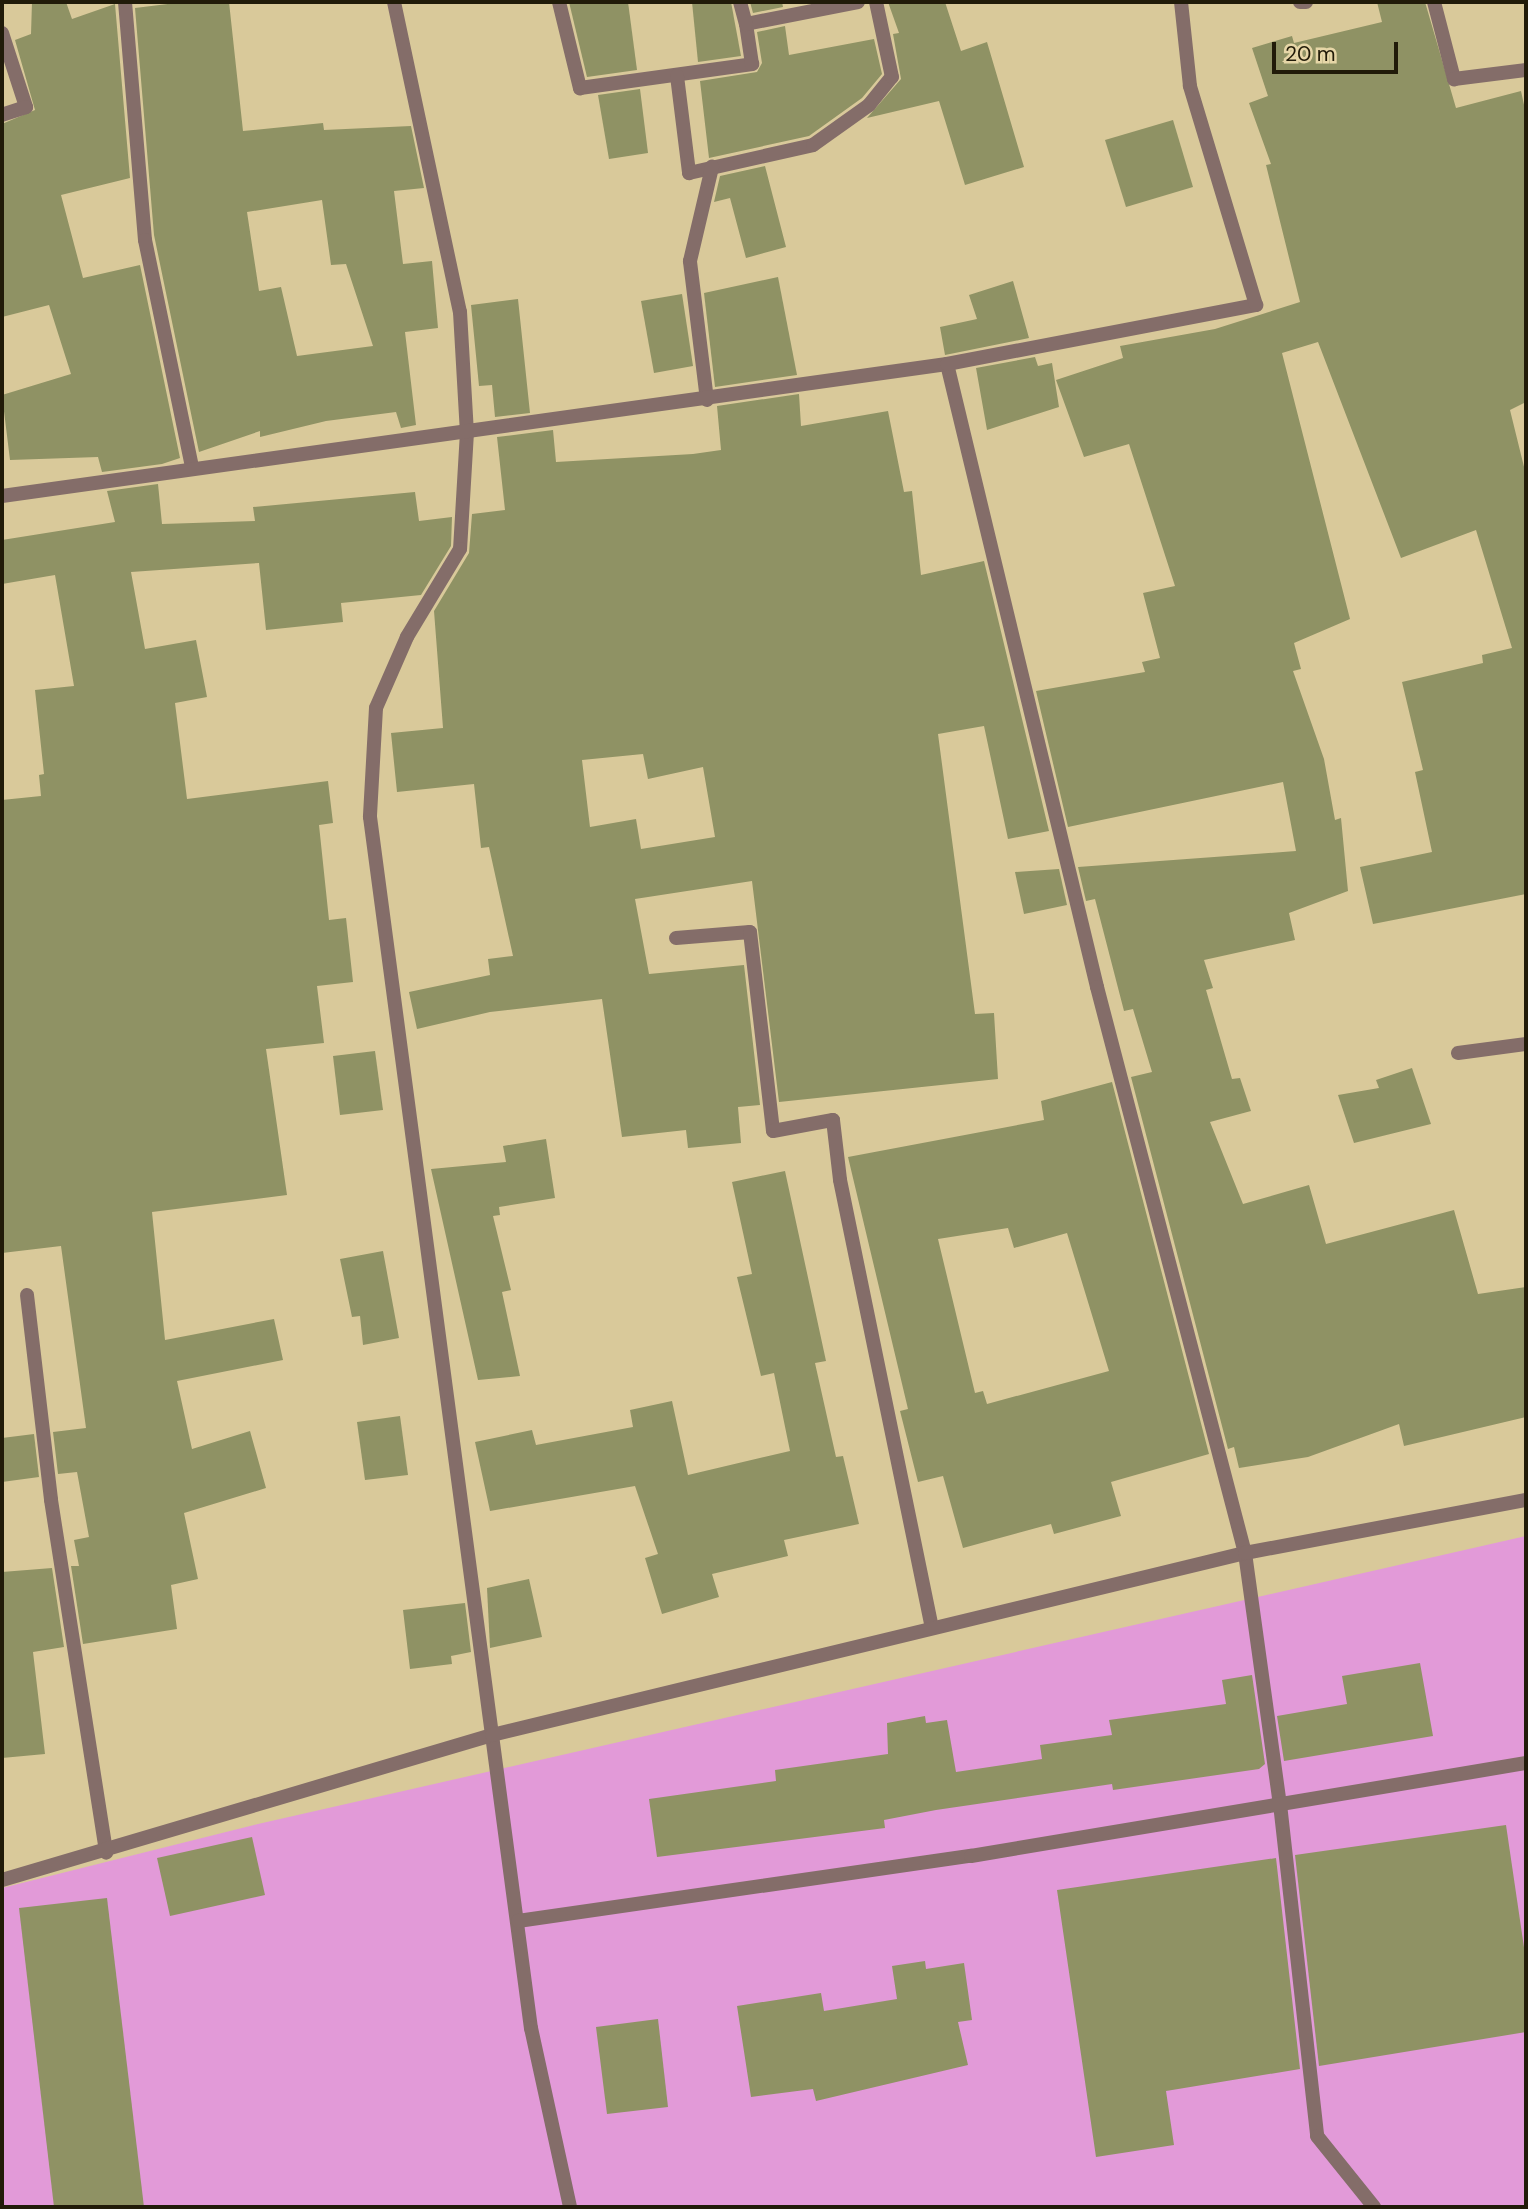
<!DOCTYPE html>
<html>
<head>
<meta charset="utf-8">
<style>
	body { margin:0 }
	#map { position:relative; width:1528px; height:2209px; overflow:hidden; background:#d9c99a; font-family:"DM Sans",sans-serif }
	div>[style] { position:absolute }
	[style*='--x'] { left:calc(var(--x)*1px); top:calc(var(--y)*1px); width:calc(var(--w)*1px); rotate:calc(var(--a)*1deg) }
	.green>* { inset:0; background:#e29ad8 }
	.building>* { inset:0; background:#8f9264 }
	.street>* { height:14px; margin:-7px; padding:0 7px; transform-origin:7px; border-radius:7px; background:#846d69 }
	span { translate:-50% -50%; white-space:nowrap; text-align:center; line-height:1.15; -webkit-text-stroke:5px #e6d6a7; paint-order:stroke }
	.frame { position:absolute; inset:0; border:4px solid #211b09; pointer-events:none }
	.scale { position:absolute; left:1272px; top:42px; width:126px; height:32px; box-sizing:border-box; border:4px solid #211b09; border-top:0; padding-left:9px; font-size:21px; line-height:24px; white-space:nowrap; color:#211b09; -webkit-text-stroke:5px #e6d6a7; paint-order:stroke }
</style>
</head>
<body>
<div id="map">
	<div class="green">
		<i style="clip-path:polygon(1526px 1536px,1526px 2207px,2px 2207px,2px 1888px,258px 1824px)"></i>
	</div>
	<div class="building">
		<i style="clip-path:polygon(32px 2px,66px 2px,72px 19px,115px 4px,130px 178px,61px 195px,83px 278px,140px 265px,180px 458px,162px 464px,102px 472px,98px 457px,10px 460px,2px 395px,71px 374px,49px 305px,2px 317px,2px 124px,35px 110px,15px 40px,31px 34px)"></i>
		<i style="clip-path:polygon(evenodd,184px 2px,229px 2px,243px 131px,323px 123px,324px 130px,411px 126px,424px 188px,394px 191px,403px 264px,432px 261px,438px 328px,405px 332px,416px 425px,401px 428px,396px 412px,326px 421px,260px 437px,260px 431px,199px 452px,154px 235px,135px 8px,184px 2px,322px 200px,331px 265px,346px 264px,373px 346px,297px 356px,281px 287px,259px 291px,247px 212px,322px 200px)"></i>
		<i style="clip-path:polygon(569px 2px,628px 2px,637px 70px,587px 77px)"></i>
		<i style="clip-path:polygon(692px 2px,731px 2px,741px 56px,698px 62px)"></i>
		<i style="clip-path:polygon(750px 2px,782px 2px,783px 7px,753px 13px)"></i>
		<i style="clip-path:polygon(888px 2px,945px 2px,961px 51px,987px 42px,1024px 167px,965px 185px,939px 101px,867px 118px,901px 79px,893px 34px,899px 33px)"></i>
		<i style="clip-path:polygon(1377px 2px,1425px 2px,1456px 108px,1521px 91px,1526px 114px,1526px 402px,1510px 410px,1526px 475px,1526px 894px,1373px 924px,1360px 867px,1432px 852px,1415px 772px,1423px 770px,1402px 682px,1483px 663px,1482px 655px,1512px 648px,1476px 530px,1401px 558px,1318px 342px,1282px 353px,1350px 619px,1294px 643px,1301px 669px,1293px 671px,1324px 759px,1335px 820px,1341px 818px,1348px 891px,1289px 913px,1295px 940px,1204px 960px,1213px 988px,1206px 990px,1232px 1079px,1240px 1078px,1251px 1111px,1210px 1122px,1243px 1204px,1309px 1185px,1326px 1244px,1454px 1210px,1478px 1294px,1526px 1287px,1526px 1417px,1404px 1446px,1399px 1424px,1308px 1457px,1239px 1468px,1234px 1447px,1228px 1449px,1131px 1077px,1152px 1072px,1133px 1009px,1124px 1011px,1095px 899px,1086px 901px,1078px 867px,1296px 851px,1283px 782px,1068px 827px,1036px 691px,1145px 672px,1142px 662px,1160px 658px,1143px 593px,1175px 586px,1129px 444px,1084px 457px,1056px 380px,1123px 358px,1120px 346px,1215px 329px,1300px 302px,1266px 165px,1271px 164px,1249px 103px,1268px 96px,1252px 48px,1292px 36px,1294px 43px,1382px 22px)"></i>
		<i style="clip-path:polygon(785px 26px,789px 55px,874px 39px,882px 74px,862px 98px,809px 136px,709px 158px,700px 81px,757px 72px,762px 63px,757px 32px)"></i>
		<i style="clip-path:polygon(640px 89px,648px 153px,609px 159px,598px 95px)"></i>
		<i style="clip-path:polygon(1173px 120px,1193px 187px,1126px 207px,1105px 140px)"></i>
		<i style="clip-path:polygon(765px 166px,786px 247px,746px 258px,730px 198px,714px 202px,720px 176px)"></i>
		<i style="clip-path:polygon(778px 277px,797px 375px,715px 387px,704px 293px)"></i>
		<i style="clip-path:polygon(1013px 281px,1029px 338px,945px 355px,940px 327px,977px 319px,969px 295px)"></i>
		<i style="clip-path:polygon(682px 294px,693px 366px,654px 373px,641px 301px)"></i>
		<i style="clip-path:polygon(518px 299px,530px 413px,495px 417px,492px 385px,479px 386px,471px 305px)"></i>
		<i style="clip-path:polygon(1035px 357px,1038px 366px,1052px 363px,1059px 407px,987px 430px,976px 368px)"></i>
		<i style="clip-path:polygon(evenodd,799px 394px,801px 426px,888px 411px,904px 492px,912px 491px,921px 575px,984px 561px,1049px 831px,1008px 839px,984px 726px,938px 734px,975px 1014px,994px 1013px,998px 1079px,779px 1102px,752px 881px,635px 899px,649px 974px,744px 965px,760px 1105px,738px 1107px,741px 1143px,688px 1148px,686px 1130px,622px 1137px,602px 999px,490px 1012px,417px 1029px,409px 992px,490px 975px,488px 959px,513px 956px,489px 847px,481px 848px,474px 784px,397px 792px,391px 733px,443px 728px,434px 611px,469px 553px,472px 514px,505px 510px,497px 437px,553px 430px,556px 462px,693px 454px,721px 450px,717px 406px,799px 394px,643px 754px,648px 779px,703px 767px,715px 837px,641px 849px,636px 819px,590px 827px,582px 760px,643px 754px)"></i>
		<i style="clip-path:polygon(158px 484px,162px 524px,255px 521px,253px 507px,415px 492px,419px 521px,452px 517px,451px 546px,421px 595px,341px 603px,343px 622px,266px 630px,259px 563px,131px 572px,145px 649px,196px 640px,207px 697px,175px 703px,187px 799px,328px 781px,333px 823px,319px 825px,329px 920px,346px 918px,353px 982px,317px 986px,324px 1043px,266px 1049px,287px 1195px,152px 1212px,165px 1340px,274px 1319px,283px 1360px,177px 1381px,192px 1449px,250px 1431px,266px 1488px,184px 1513px,198px 1579px,171px 1585px,177px 1629px,83px 1644px,71px 1566px,79px 1566px,74px 1540px,89px 1537px,77px 1472px,58px 1474px,53px 1432px,86px 1428px,61px 1246px,2px 1253px,2px 800px,41px 796px,39px 775px,44px 774px,35px 690px,74px 686px,55px 575px,2px 584px,2px 540px,115px 522px,107px 491px)"></i>
		<i style="clip-path:polygon(1059px 869px,1067px 905px,1024px 914px,1015px 872px)"></i>
		<i style="clip-path:polygon(375px 1051px,383px 1110px,340px 1115px,333px 1056px)"></i>
		<i style="clip-path:polygon(1412px 1068px,1431px 1124px,1354px 1143px,1338px 1095px,1379px 1088px,1376px 1080px)"></i>
		<i style="clip-path:polygon(evenodd,1112px 1082px,1209px 1454px,1111px 1482px,1121px 1516px,1054px 1534px,1051px 1524px,963px 1548px,943px 1476px,918px 1482px,900px 1411px,908px 1409px,848px 1157px,1044px 1120px,1041px 1101px,1112px 1082px,1008px 1228px,1014px 1248px,1067px 1233px,1109px 1371px,987px 1404px,983px 1391px,975px 1393px,938px 1239px,1008px 1228px)"></i>
		<i style="clip-path:polygon(546px 1139px,555px 1198px,499px 1207px,500px 1215px,493px 1216px,511px 1290px,502px 1292px,520px 1376px,478px 1380px,431px 1169px,506px 1162px,503px 1146px)"></i>
		<i style="clip-path:polygon(785px 1171px,826px 1361px,815px 1363px,836px 1457px,843px 1456px,859px 1524px,784px 1540px,788px 1556px,712px 1574px,719px 1597px,662px 1614px,645px 1558px,658px 1554px,635px 1486px,490px 1511px,475px 1442px,532px 1430px,536px 1445px,633px 1427px,630px 1410px,672px 1401px,688px 1475px,790px 1451px,774px 1373px,761px 1376px,737px 1277px,752px 1274px,732px 1182px)"></i>
		<i style="clip-path:polygon(383px 1251px,399px 1338px,363px 1345px,360px 1316px,352px 1317px,340px 1259px)"></i>
		<i style="clip-path:polygon(400px 1416px,408px 1475px,365px 1480px,357px 1422px)"></i>
		<i style="clip-path:polygon(34px 1434px,39px 1477px,2px 1482px,2px 1438px)"></i>
		<i style="clip-path:polygon(52px 1568px,64px 1647px,33px 1652px,45px 1754px,2px 1758px,2px 1572px)"></i>
		<i style="clip-path:polygon(529px 1579px,542px 1637px,490px 1648px,487px 1588px)"></i>
		<i style="clip-path:polygon(465px 1603px,471px 1652px,451px 1656px,452px 1664px,410px 1669px,403px 1610px)"></i>
		<i style="clip-path:polygon(1420px 1663px,1433px 1736px,1284px 1761px,1277px 1716px,1347px 1704px,1342px 1676px)"></i>
		<i style="clip-path:polygon(1252px 1675px,1265px 1764px,1259px 1769px,1113px 1790px,1112px 1784px,936px 1810px,884px 1820px,885px 1828px,657px 1857px,649px 1799px,776px 1781px,775px 1770px,888px 1754px,887px 1723px,925px 1716px,926px 1723px,947px 1720px,956px 1772px,1042px 1759px,1040px 1745px,1112px 1735px,1109px 1720px,1226px 1704px,1222px 1680px)"></i>
		<i style="clip-path:polygon(1506px 1825px,1526px 1961px,1526px 2032px,1319px 2066px,1295px 1855px)"></i>
		<i style="clip-path:polygon(252px 1837px,265px 1895px,170px 1916px,157px 1858px)"></i>
		<i style="clip-path:polygon(1276px 1858px,1300px 2069px,1166px 2091px,1174px 2145px,1096px 2157px,1057px 1890px)"></i>
		<i style="clip-path:polygon(107px 1898px,144px 2207px,54px 2207px,19px 1908px)"></i>
		<i style="clip-path:polygon(925px 1961px,926px 1969px,964px 1963px,972px 2020px,958px 2022px,968px 2065px,816px 2101px,813px 2089px,751px 2097px,737px 2006px,821px 1993px,824px 2011px,897px 1999px,892px 1966px)"></i>
		<i style="clip-path:polygon(658px 2019px,668px 2107px,607px 2114px,596px 2027px)"></i>
	</div>
	<div class="street">
		<i style="--x:125;--y:2;--w:239;--a:85.2"></i>
		<i style="--x:145;--y:240;--w:232;--a:78.3"></i>
		<i style="--x:394;--y:2;--w:317;--a:78"></i>
		<i style="--x:460;--y:312;--w:120;--a:86.7"></i>
		<i style="--x:467;--y:432;--w:117;--a:93.4"></i>
		<i style="--x:460;--y:549;--w:103;--a:121.1"></i>
		<i style="--x:407;--y:637;--w:77;--a:113.6"></i>
		<i style="--x:376;--y:708;--w:109;--a:93.2"></i>
		<i style="--x:370;--y:817;--w:1222;--a:82.43"></i>
		<i style="--x:531;--y:2028;--w:183;--a:77.7"></i>
		<i style="--x:559;--y:2;--w:89;--a:76.3"></i>
		<i style="--x:580;--y:88;--w:174;--a:-7.9"></i>
		<i style="--x:752;--y:64;--w:40;--a:-98.5"></i>
		<i style="--x:746;--y:24;--w:114;--a:-11.1"></i>
		<i style="--x:740;--y:2;--w:23;--a:75"></i>
		<i style="--x:1300;--y:2;--w:6;--a:0"></i>
		<i style="--x:1434;--y:2;--w:80;--a:75.4"></i>
		<i style="--x:1454;--y:79;--w:73;--a:-7.1"></i>
		<i style="--x:2;--y:33;--w:78;--a:72"></i>
		<i style="--x:26;--y:107;--w:25;--a:162"></i>
		<i style="--x:677;--y:76;--w:98;--a:82.9"></i>
		<i style="--x:689;--y:173;--w:127;--a:-12.7"></i>
		<i style="--x:813;--y:145;--w:69;--a:-35.5"></i>
		<i style="--x:869;--y:105;--w:36;--a:-51"></i>
		<i style="--x:892;--y:77;--w:77;--a:-102"></i>
		<i style="--x:947;--y:364;--w:641;--a:76.46"></i>
		<i style="--x:1097;--y:987;--w:585;--a:75.35"></i>
		<i style="--x:1245;--y:1553;--w:253;--a:82.1"></i>
		<i style="--x:1280;--y:1804;--w:334;--a:83.6"></i>
		<i style="--x:1317;--y:2136;--w:91;--a:51.2"></i>
		<i style="--x:707;--y:400;--w:140;--a:-97"></i>
		<i style="--x:690;--y:261;--w:97;--a:-76.8"></i>
		<i style="--x:2;--y:496;--w:954;--a:-7.95"></i>
		<i style="--x:947;--y:364;--w:315;--a:-10.8"></i>
		<i style="--x:1256;--y:305;--w:229;--a:-106.8"></i>
		<i style="--x:1190;--y:86;--w:84;--a:-96.1"></i>
		<i style="--x:676;--y:938;--w:74;--a:-4.6"></i>
		<i style="--x:750;--y:932;--w:200;--a:83.4"></i>
		<i style="--x:773;--y:1131;--w:61;--a:-10.4"></i>
		<i style="--x:833;--y:1120;--w:60;--a:83.3"></i>
		<i style="--x:840;--y:1180;--w:454;--a:78.4"></i>
		<i style="--x:1458;--y:1053;--w:69;--a:-7.5"></i>
		<i style="--x:27;--y:1295;--w:206;--a:83.3"></i>
		<i style="--x:51;--y:1500;--w:357;--a:81.1"></i>
		<i style="--x:2;--y:1880;--w:511;--a:-16.48"></i>
		<i style="--x:492;--y:1735;--w:775;--a:-13.59"></i>
		<i style="--x:1245;--y:1553;--w:286;--a:-10.7"></i>
		<i style="--x:518;--y:1921;--w:458;--a:-8.2"></i>
		<i style="--x:971;--y:1856;--w:563;--a:-9.51"></i>
	</div>
	<div class="frame"></div>
	<div class="scale">20 m</div>
</div>
</body>
</html>
